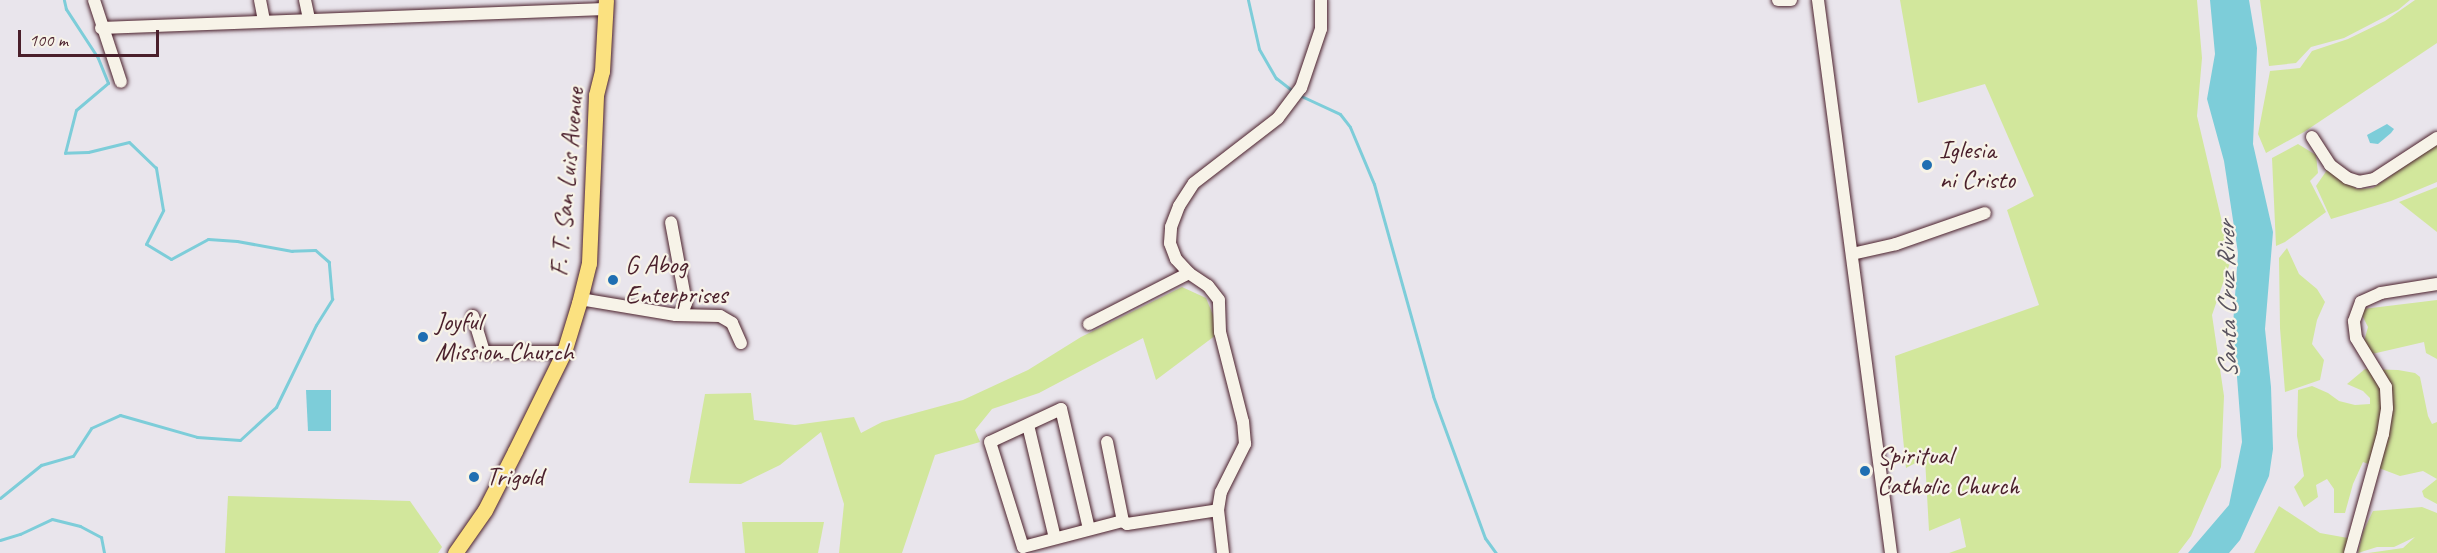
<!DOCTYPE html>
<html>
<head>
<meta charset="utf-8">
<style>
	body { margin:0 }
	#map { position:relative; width:2437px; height:553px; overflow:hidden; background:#e9e5ec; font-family:Caveat,sans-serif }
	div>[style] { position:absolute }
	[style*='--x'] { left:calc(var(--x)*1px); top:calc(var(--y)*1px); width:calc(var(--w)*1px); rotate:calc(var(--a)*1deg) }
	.green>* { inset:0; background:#d2e79c }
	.water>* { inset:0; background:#7dcdd9 }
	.stream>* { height:3px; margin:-1.5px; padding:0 1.5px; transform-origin:1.5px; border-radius:1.5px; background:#7dcdd9 }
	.roads { filter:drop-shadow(0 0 2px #4a1f2b) drop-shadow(0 0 2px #4a1f2b) }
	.minor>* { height:12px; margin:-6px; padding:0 6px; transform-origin:6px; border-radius:6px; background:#f7f3e8 }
	.major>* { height:15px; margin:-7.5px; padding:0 7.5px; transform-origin:7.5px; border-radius:7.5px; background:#fbe180 }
	.dots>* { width:16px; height:16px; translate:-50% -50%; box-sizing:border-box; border:3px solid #f7f3e8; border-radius:50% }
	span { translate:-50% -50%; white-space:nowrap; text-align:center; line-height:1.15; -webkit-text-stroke:4.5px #f7f3e8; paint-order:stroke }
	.poi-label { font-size:26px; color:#4a1f2b }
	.left { translate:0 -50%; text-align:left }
	.street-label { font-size:26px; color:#4a1f2b }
	.water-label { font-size:27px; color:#59535f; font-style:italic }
	.scale { position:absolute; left:18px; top:30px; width:141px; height:27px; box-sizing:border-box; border:3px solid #4a1f2b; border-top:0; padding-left:8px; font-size:18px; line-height:21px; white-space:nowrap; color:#4a1f2b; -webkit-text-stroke:4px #f7f3e8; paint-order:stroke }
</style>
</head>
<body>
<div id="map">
	<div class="green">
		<i style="clip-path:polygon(1897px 0,2197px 0,2202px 58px,2197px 116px,2231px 260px,2212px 315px,2224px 396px,2221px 467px,2191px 536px,2178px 553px,1949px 553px,1966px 547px,1960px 518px,1929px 531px,1925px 458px,1906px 468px,1895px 356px,2039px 305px,2007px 210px,2034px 196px,1985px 84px,1918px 103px,1900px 0)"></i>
		<i style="clip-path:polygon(2260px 0,2410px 0,2398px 10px,2344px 38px,2311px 47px,2296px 63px,2269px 66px)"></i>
		<i style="clip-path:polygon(2415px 0,2437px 0,2437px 43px,2304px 132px,2266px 153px,2258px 134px,2270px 71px,2300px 68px,2312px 51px,2348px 39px,2385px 21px)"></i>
		<i style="clip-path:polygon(2298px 144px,2316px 155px,2318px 173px,2310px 181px,2326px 212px,2285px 242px,2276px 246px,2272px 158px)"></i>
		<i style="clip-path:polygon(2437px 144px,2437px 182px,2391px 201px,2331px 219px,2316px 186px,2327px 170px,2357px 189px,2373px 188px)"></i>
		<i style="clip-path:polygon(2437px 187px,2437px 232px,2399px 202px)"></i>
		<i style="clip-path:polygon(2287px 248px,2299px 274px,2317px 289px,2325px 302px,2317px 320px,2312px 344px,2324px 360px,2320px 380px,2285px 392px,2280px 328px,2279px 258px)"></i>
		<i style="clip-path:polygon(1182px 287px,1206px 298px,1220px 332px,1156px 380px,1143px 338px,1039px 393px,992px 409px,975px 430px,980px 442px,935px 455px,902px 553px,839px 553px,844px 504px,821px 432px,780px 465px,741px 484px,689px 483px,705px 394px,751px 393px,754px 420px,795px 425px,854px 417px,861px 433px,882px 422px,963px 400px,1028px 370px,1081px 337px)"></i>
		<i style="clip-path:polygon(2437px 300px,2437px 359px,2426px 353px,2424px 342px,2372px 354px,2363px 345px,2368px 327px,2362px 315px,2363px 309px)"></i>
		<i style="clip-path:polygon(2365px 369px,2398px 370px,2415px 373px,2420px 377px,2428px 416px,2432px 424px,2437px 422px,2437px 504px,2424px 497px,2422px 491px,2437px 479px,2423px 471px,2400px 476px,2363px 462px,2353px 484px,2345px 513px,2334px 513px,2334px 489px,2327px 479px,2316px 485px,2318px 497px,2304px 507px,2294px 487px,2304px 476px,2297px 436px,2298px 390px,2312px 386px,2328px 393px,2339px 401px,2355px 405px,2370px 404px,2370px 398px,2363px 391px,2347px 384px)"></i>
		<i style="clip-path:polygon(228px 496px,410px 501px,442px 547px,438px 553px,225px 553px)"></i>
		<i style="clip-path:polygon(2279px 506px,2320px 533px,2348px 538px,2345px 553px,2254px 553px)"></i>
		<i style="clip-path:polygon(2422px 507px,2437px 513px,2437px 553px,2368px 553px,2403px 548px,2415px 537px,2394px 547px,2377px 547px,2358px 553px,2363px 532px,2373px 511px)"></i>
		<i style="clip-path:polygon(742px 522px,824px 522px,818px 553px,745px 553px)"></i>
	</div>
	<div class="water">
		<i style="clip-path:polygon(2210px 0,2249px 0,2257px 48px,2253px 144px,2273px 232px,2265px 329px,2271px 387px,2273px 449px,2269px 476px,2240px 540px,2229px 553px,2188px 553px,2229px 505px,2242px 442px,2233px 325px,2238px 253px,2224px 161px,2207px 99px,2215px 54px)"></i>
		<i style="clip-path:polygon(2387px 124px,2394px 129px,2391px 133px,2378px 144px,2370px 143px,2367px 135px)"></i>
		<i style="clip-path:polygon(306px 390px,331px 390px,331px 431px,308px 431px)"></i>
	</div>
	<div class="stream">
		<i style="--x:1248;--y:0;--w:50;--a:77.3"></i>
		<i style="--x:1259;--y:49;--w:34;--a:60"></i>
		<i style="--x:1276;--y:78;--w:23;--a:38"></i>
		<i style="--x:1299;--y:95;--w:45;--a:24.9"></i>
		<i style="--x:1340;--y:114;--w:16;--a:52"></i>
		<i style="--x:1350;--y:127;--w:62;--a:67.2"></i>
		<i style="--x:1374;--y:184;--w:220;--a:74.4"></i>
		<i style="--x:1433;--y:396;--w:151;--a:69.9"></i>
		<i style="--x:1485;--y:538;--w:19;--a:54"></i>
		<i style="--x:0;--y:498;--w:53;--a:-38.8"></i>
		<i style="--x:41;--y:465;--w:33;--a:-16"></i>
		<i style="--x:73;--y:456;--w:33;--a:-57"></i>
		<i style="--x:91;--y:428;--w:32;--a:-24"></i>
		<i style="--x:120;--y:415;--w:80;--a:15.9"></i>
		<i style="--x:197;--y:437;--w:43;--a:4"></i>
		<i style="--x:240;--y:440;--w:49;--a:-42.5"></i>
		<i style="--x:276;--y:407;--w:91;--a:-64"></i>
		<i style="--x:316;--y:325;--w:31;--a:-58"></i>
		<i style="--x:332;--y:299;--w:37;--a:-95"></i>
		<i style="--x:329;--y:262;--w:18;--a:-139"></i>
		<i style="--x:315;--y:250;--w:23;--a:178"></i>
		<i style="--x:292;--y:251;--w:56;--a:-169.7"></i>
		<i style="--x:237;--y:241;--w:29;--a:-176"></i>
		<i style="--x:208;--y:239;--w:42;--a:151.6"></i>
		<i style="--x:171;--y:259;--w:29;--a:-149"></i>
		<i style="--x:146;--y:244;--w:38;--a:-63"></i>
		<i style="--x:163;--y:210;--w:43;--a:-99.5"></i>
		<i style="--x:156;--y:168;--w:37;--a:-136"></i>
		<i style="--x:129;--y:142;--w:42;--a:166.3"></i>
		<i style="--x:88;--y:152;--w:23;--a:178"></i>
		<i style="--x:65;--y:153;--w:44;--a:-75.7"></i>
		<i style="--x:76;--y:110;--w:42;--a:-40.2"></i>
		<i style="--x:108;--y:83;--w:27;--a:-112"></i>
		<i style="--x:98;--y:58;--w:59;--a:-123.1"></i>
		<i style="--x:66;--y:9;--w:9;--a:-103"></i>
		<i style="--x:0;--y:540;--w:21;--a:-17"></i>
		<i style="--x:20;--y:534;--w:35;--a:-25"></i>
		<i style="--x:52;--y:519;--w:29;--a:14"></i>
		<i style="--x:80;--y:526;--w:24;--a:28"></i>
		<i style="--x:101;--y:537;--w:16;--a:79"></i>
	</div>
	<div class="roads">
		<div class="minor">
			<i style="--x:94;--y:0;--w:86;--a:71.8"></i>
			<i style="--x:260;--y:0;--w:21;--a:79"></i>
			<i style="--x:305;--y:0;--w:19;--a:78"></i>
			<i style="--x:1778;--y:0;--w:13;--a:0"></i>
			<i style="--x:1818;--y:0;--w:558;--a:82.48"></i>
			<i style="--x:101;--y:28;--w:504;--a:-2.16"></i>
			<i style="--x:2312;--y:137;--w:33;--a:57"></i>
			<i style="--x:2330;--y:165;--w:21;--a:37"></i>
			<i style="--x:2347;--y:178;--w:13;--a:18"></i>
			<i style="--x:2359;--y:182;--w:15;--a:-11"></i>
			<i style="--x:2374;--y:179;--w:75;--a:-33.1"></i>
			<i style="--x:1852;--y:254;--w:45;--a:-12.8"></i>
			<i style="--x:1896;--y:244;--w:94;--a:-19.2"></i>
			<i style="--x:580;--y:299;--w:97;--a:9.5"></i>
			<i style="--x:676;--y:315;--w:8;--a:-30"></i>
			<i style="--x:683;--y:311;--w:9;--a:-69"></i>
			<i style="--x:686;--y:303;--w:82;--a:-100.5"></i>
			<i style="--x:676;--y:315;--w:44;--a:1.3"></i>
			<i style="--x:720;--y:316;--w:14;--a:30"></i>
			<i style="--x:732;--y:323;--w:22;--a:66"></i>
			<i style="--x:473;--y:316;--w:38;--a:73"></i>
			<i style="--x:484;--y:352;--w:80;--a:0"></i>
			<i style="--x:1089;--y:324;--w:112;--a:-27"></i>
			<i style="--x:1028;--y:425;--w:116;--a:76.6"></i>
			<i style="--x:1107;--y:442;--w:81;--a:78.6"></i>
			<i style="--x:1123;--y:521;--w:5;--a:37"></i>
			<i style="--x:1127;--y:524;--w:92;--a:-8.7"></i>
			<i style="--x:1089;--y:529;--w:123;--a:-103.1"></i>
			<i style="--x:1061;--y:409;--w:78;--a:155.1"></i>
			<i style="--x:990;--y:442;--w:110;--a:72.6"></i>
			<i style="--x:1023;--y:547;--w:103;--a:-14.6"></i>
			<i style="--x:1223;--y:553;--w:43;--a:-96.6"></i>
			<i style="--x:1218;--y:510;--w:18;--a:-81"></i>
			<i style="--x:1221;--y:492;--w:54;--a:-63.4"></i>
			<i style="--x:1245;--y:444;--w:22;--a:-95"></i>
			<i style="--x:1243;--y:422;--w:93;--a:-104.3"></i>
			<i style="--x:1220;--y:332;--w:32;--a:-92"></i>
			<i style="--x:1219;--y:300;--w:18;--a:-128"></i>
			<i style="--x:1208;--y:286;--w:23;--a:-146"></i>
			<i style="--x:1189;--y:273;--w:19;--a:-133"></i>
			<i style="--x:1176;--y:259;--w:17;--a:-111"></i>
			<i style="--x:1170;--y:243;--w:16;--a:-86"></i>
			<i style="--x:1171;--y:227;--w:22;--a:-69"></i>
			<i style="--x:1179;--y:206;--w:27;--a:-57"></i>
			<i style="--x:1194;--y:183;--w:106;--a:-37.7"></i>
			<i style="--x:1278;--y:118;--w:38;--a:-53"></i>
			<i style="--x:1301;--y:88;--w:62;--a:-71.3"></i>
			<i style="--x:1321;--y:29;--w:29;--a:-90"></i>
			<i style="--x:2350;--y:553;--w:123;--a:-74.5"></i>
			<i style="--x:2383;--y:434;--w:26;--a:-81"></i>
			<i style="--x:2387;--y:408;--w:21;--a:-93"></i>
			<i style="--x:2386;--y:387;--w:57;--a:-121.5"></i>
			<i style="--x:2356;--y:338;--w:17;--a:-97"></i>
			<i style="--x:2354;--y:321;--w:20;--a:-70"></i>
			<i style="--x:2361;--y:302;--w:22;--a:-24"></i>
			<i style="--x:2381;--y:293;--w:57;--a:-9.1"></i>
		</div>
		<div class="major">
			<i style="--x:455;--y:553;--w:52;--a:-55.1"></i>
			<i style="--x:485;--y:510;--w:66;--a:-63"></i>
			<i style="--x:515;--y:451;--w:110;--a:-63.7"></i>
			<i style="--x:564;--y:352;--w:51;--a:-73"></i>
			<i style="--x:579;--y:303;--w:41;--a:-76"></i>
			<i style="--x:589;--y:263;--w:168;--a:-87.6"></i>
			<i style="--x:596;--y:95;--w:25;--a:-76"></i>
			<i style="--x:602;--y:71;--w:71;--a:-86.8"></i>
		</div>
	</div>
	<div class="dots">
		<i style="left:1927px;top:165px;background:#1f6fb2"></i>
		<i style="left:613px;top:280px;background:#1f6fb2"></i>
		<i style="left:423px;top:337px;background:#1f6fb2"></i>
		<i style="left:1865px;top:471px;background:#1f6fb2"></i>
		<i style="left:474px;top:477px;background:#1f6fb2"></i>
	</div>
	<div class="poi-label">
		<span class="left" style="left:1939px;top:165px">Iglesia<br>ni Cristo</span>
		<span class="left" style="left:625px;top:280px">G Abog<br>Enterprises</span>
		<span class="left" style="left:435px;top:337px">Joyful<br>Mission Church</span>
		<span class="left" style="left:1877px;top:471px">Spiritual<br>Catholic Church</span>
		<span class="left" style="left:486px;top:477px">Trigold</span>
	</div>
	<div class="street-label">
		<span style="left:567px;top:182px;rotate:-85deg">F. T. San Luis Avenue</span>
	</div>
	<div class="water-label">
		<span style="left:2227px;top:300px;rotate:-91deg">Santa Cruz River</span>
	</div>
	<div class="scale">100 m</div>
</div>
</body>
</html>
